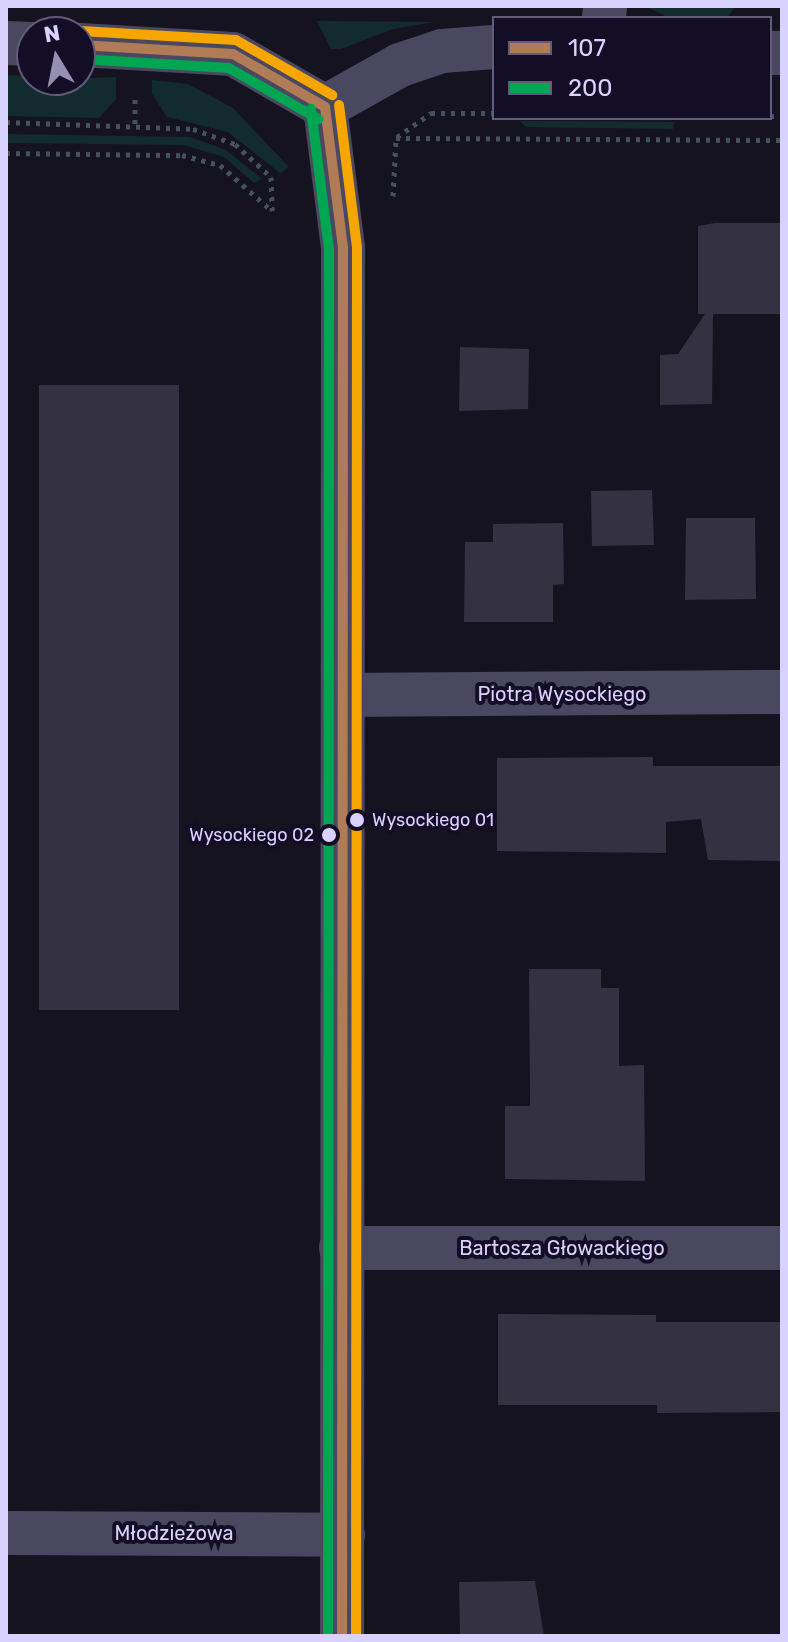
<!DOCTYPE html>
<html>
<head>
<meta charset="utf-8">
<style>
	body { margin:0 }
	#map { position:relative; width:788px; height:1642px; overflow:hidden; background:#161320; font-family:Rubik,sans-serif }
	div>[style] { position:absolute }
	[style*='--x'] { left:calc(var(--x)*1px); top:calc(var(--y)*1px); width:calc(var(--w)*1px); rotate:calc(var(--a)*1deg) }
	.green>* { inset:0; background:#122b2e }
	.building>* { inset:0; background:#343142 }
	.path>* { height:5px; margin-top:-2.5px; transform-origin:0; background:repeating-linear-gradient(90deg,#445161 0 4px,transparent 0 10px) }
	.minor>* { height:44px; margin:-22px; padding:0 22px; transform-origin:22px; border-radius:22px; background:#4a4861 }
	.tertiary>* { height:44px; margin:-22px; padding:0 22px; transform-origin:22px; border-radius:22px; background:#4a4861 }
	.bus-1>* { height:10px; margin:-5px; padding:0 5px; transform-origin:5px; border-radius:5px; background:#b07c57 }
	.bus-2>* { height:10px; margin:-5px; padding:0 5px; transform-origin:5px; border-radius:5px; background:#00a651 }
	.bus-3>* { height:10px; margin:-5px; padding:0 5px; transform-origin:5px; border-radius:5px; background:#f7a600 }
	.dots>* { width:22px; height:22px; translate:-50% -50%; box-sizing:border-box; border:4px solid #130e25; border-radius:50% }
	span { translate:-50% -50%; white-space:nowrap; text-align:center; line-height:1.15; -webkit-text-stroke:8px #130e25; paint-order:stroke }
	.bus-label { font-size:18px; color:#d9d2ff }
	.left { translate:0 -50%; text-align:left }
	.right { translate:-100% -50%; text-align:right }
	.street-label { font-size:20px; color:#d9d2ff }
	.frame { position:absolute; inset:0; border:8px solid #d9d2ff; pointer-events:none }
	.legend { position:absolute; left:492px; top:16px; width:280px; height:104px; box-sizing:border-box; background:#130e25; border:2px solid #625c7c; margin:0; padding:10px 14px; list-style:none; font-size:24px; color:#d9d2ff }
	.legend li { display:flex; align-items:center; gap:16px; height:40px }
	.legend b { width:40px; border:2px solid #625c7c }
	.north { position:absolute; left:16px; top:16px; width:80px; height:80px; box-sizing:border-box; background:#130e25; border:2px solid #625c7c; border-radius:50%; rotate:350deg; font-size:22px; font-weight:700; line-height:32px; text-align:center; color:#d9d2ff }
	.north::after { content:''; display:block; margin:auto; width:28px; height:36px; background:#958fb1; clip-path:polygon(50% 0,100% 100%,50% 72%,0 100%) }
</style>
</head>
<body>
<div id="map">
	<div class="green">
		<i style="clip-path:polygon(645px 6px,736px 6px,727px 18px,669px 18px)"></i>
		<i style="clip-path:polygon(317px 21px,434px 22px,393px 29px,341px 49px,331px 49px)"></i>
		<i style="clip-path:polygon(6px 75px,32px 76px,32px 80px,116px 77px,116px 99px,99px 118px,6px 116px)"></i>
		<i style="clip-path:polygon(152px 80px,188px 84px,233px 108px,289px 167px,280px 173px,228px 132px,167px 117px,152px 94px)"></i>
		<i style="clip-path:polygon(519px 121px,674px 122px,673px 129px,526px 127px)"></i>
		<i style="clip-path:polygon(6px 134px,190px 137px,226px 150px,262px 179px,254px 183px,224px 157px,184px 145px,6px 143px)"></i>
	</div>
	<div class="building">
		<i style="clip-path:polygon(715px 223px,782px 223px,782px 314px,713px 314px,712px 404px,660px 405px,660px 355px,678px 354px,705px 314px,698px 314px,698px 226px)"></i>
		<i style="clip-path:polygon(460px 347px,529px 349px,528px 409px,459px 411px)"></i>
		<i style="clip-path:polygon(39px 385px,179px 385px,179px 1010px,39px 1010px)"></i>
		<i style="clip-path:polygon(652px 490px,654px 545px,592px 546px,591px 491px)"></i>
		<i style="clip-path:polygon(686px 518px,755px 518px,756px 599px,685px 600px)"></i>
		<i style="clip-path:polygon(563px 523px,564px 584px,553px 585px,553px 622px,464px 622px,465px 542px,493px 542px,493px 524px)"></i>
		<i style="clip-path:polygon(653px 757px,653px 766px,782px 766px,782px 861px,708px 860px,701px 819px,666px 822px,666px 853px,497px 851px,497px 758px)"></i>
		<i style="clip-path:polygon(529px 969px,601px 969px,601px 988px,619px 988px,619px 1066px,644px 1065px,645px 1181px,505px 1179px,505px 1106px,530px 1106px)"></i>
		<i style="clip-path:polygon(498px 1314px,656px 1315px,656px 1322px,782px 1322px,782px 1412px,657px 1413px,657px 1405px,498px 1405px)"></i>
		<i style="clip-path:polygon(535px 1581px,544px 1636px,460px 1636px,459px 1582px)"></i>
	</div>
	<div class="path">
		<i style="--x:770;--y:116;--w:12;--a:0"></i>
		<i style="--x:6;--y:122;--w:187;--a:2.1"></i>
		<i style="--x:193;--y:129;--w:45;--a:19.7"></i>
		<i style="--x:235;--y:144;--w:49;--a:42.5"></i>
		<i style="--x:271;--y:177;--w:34;--a:88"></i>
		<i style="--x:135;--y:124;--w:25;--a:-90"></i>
		<i style="--x:397;--y:137;--w:42;--a:-35.2"></i>
		<i style="--x:431;--y:113;--w:63;--a:0"></i>
		<i style="--x:396;--y:138;--w:386;--a:0.3"></i>
		<i style="--x:6;--y:153;--w:176;--a:0.7"></i>
		<i style="--x:182;--y:155;--w:39;--a:15"></i>
		<i style="--x:220;--y:165;--w:68;--a:41.4"></i>
		<i style="--x:393;--y:196;--w:58;--a:-87"></i>
	</div>
	<div class="minor">
		<i style="--x:604;--y:18;--w:12;--a:-85"></i>
		<i style="--x:770;--y:53;--w:12;--a:0"></i>
		<i style="--x:325;--y:107;--w:86;--a:-29.2"></i>
		<i style="--x:400;--y:65;--w:44;--a:-18.4"></i>
		<i style="--x:442;--y:51;--w:52;--a:-4.4"></i>
		<i style="--x:343;--y:695;--w:439;--a:-0.4"></i>
		<i style="--x:341;--y:1248;--w:441;--a:0"></i>
		<i style="--x:6;--y:1533;--w:337;--a:0.3"></i>
	</div>
	<div class="tertiary">
		<i style="--x:6;--y:43;--w:26;--a:2"></i>
		<i style="--x:80;--y:45;--w:153;--a:3.4"></i>
		<i style="--x:233;--y:54;--w:106;--a:29.9"></i>
		<i style="--x:325;--y:107;--w:142;--a:82.7"></i>
		<i style="--x:343;--y:248;--w:1388;--a:90.04"></i>
	</div>
	<div class="bus-1">
		<i style="--x:80;--y:45;--w:153;--a:3.4"></i>
		<i style="--x:233;--y:54;--w:106;--a:29.9"></i>
		<i style="--x:325;--y:107;--w:142;--a:82.7"></i>
		<i style="--x:343;--y:248;--w:1388;--a:90.04"></i>
	</div>
	<div class="bus-2">
		<i style="--x:80;--y:59;--w:149;--a:3.5"></i>
		<i style="--x:229;--y:68;--w:103;--a:29.8"></i>
		<i style="--x:311;--y:109;--w:141;--a:82.7"></i>
		<i style="--x:329;--y:249;--w:1387;--a:90.04"></i>
	</div>
	<div class="bus-3">
		<i style="--x:81;--y:31;--w:155;--a:3.3"></i>
		<i style="--x:236;--y:40;--w:111;--a:29.8"></i>
		<i style="--x:339;--y:105;--w:144;--a:82.8"></i>
		<i style="--x:357;--y:248;--w:1388;--a:90.04"></i>
	</div>
	<div class="dots">
		<i style="left:357px;top:820px;background:#d9d2ff"></i>
		<i style="left:329px;top:835px;background:#d9d2ff"></i>
	</div>
	<div class="bus-label">
		<span class="left" style="left:372px;top:820px">Wysockiego 01</span>
		<span class="right" style="left:314px;top:835px">Wysockiego 02</span>
	</div>
	<div class="street-label">
		<span style="left:562px;top:694px">Piotra Wysockiego</span>
		<span style="left:562px;top:1248px">Bartosza Głowackiego</span>
		<span style="left:174px;top:1533px">Młodzieżowa</span>
	</div>
	<div class="frame"></div>
	<ul class="legend">
	<li><b style="height:10px;background:#b07c57"></b>107</li>
	<li><b style="height:10px;background:#00a651"></b>200</li>
	</ul>
	<div class="north">N</div>
</div>
</body>
</html>
